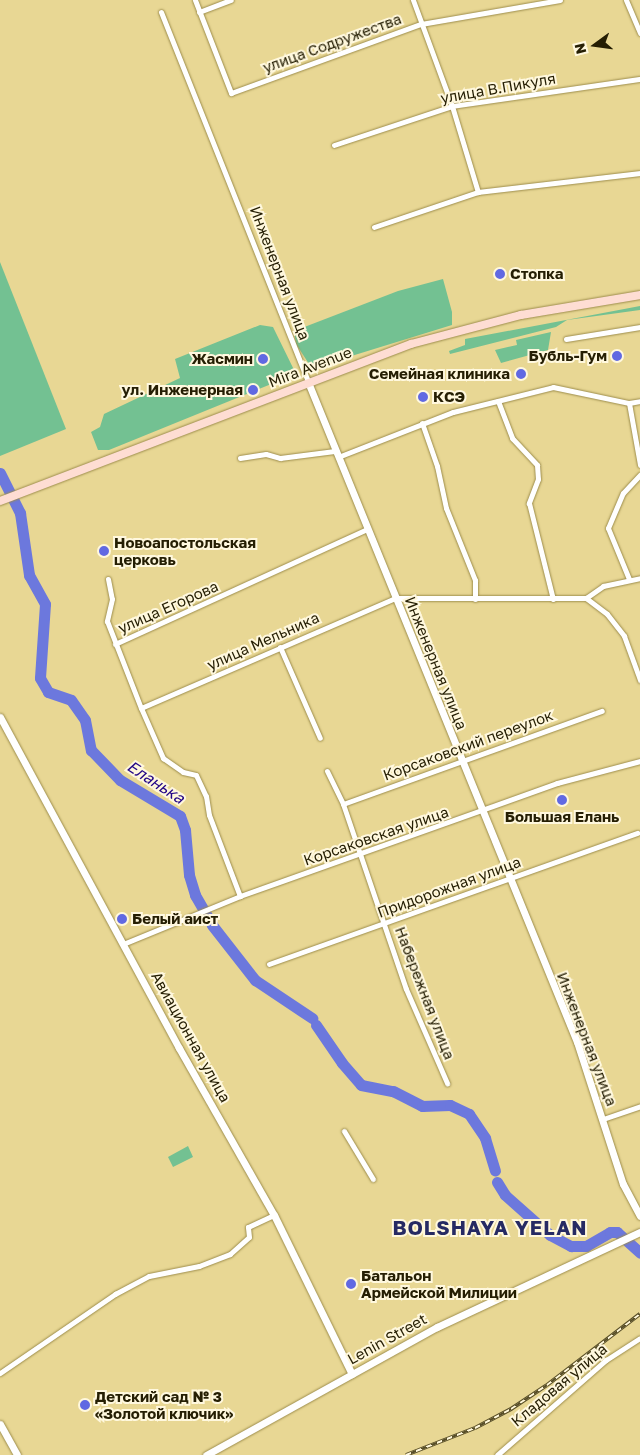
<!DOCTYPE html>
<html>
<head>
<meta charset="utf-8">
<style>
	body { margin:0 }
	#map { position:relative; width:640px; height:1455px; overflow:hidden; background:#e8d794; font-family:"Golos Text",sans-serif }
	div>[style] { position:absolute }
	[style*='--x'] { left:calc(var(--x)*1px); top:calc(var(--y)*1px); width:calc(var(--w)*1px); rotate:calc(var(--a)*1deg) }
	.green>* { inset:0; background:#73c192 }
	.river>* { height:11px; margin:-5.5px; padding:0 5.5px; transform-origin:5.5px; border-radius:5.5px; background:#6c78dd }
	.roads { filter:drop-shadow(0 0 1px #9d8d4c) drop-shadow(0 0 1px #9d8d4c) }
	.street>* { height:5px; margin:-2.5px; padding:0 2.5px; transform-origin:2.5px; border-radius:2.5px; background:#fff }
	.secondary>* { height:7px; margin:-3.5px; padding:0 3.5px; transform-origin:3.5px; border-radius:3.5px; background:#fff }
	.primary>* { height:8px; margin:-4px; padding:0 4px; transform-origin:4px; border-radius:4px; background:#feddd3 }
	.rail>* { height:4px; margin-top:-2px; transform-origin:0; background:repeating-linear-gradient(90deg,#fff8de 0 5.5px,#564d28 0 11px); box-sizing:border-box; border-block:1px solid #564d28 }
	.dots>* { width:14px; height:14px; translate:-50% -50%; box-sizing:border-box; border:2px solid #fff8de; border-radius:50% }
	span { translate:-50% -50%; white-space:nowrap; text-align:center; line-height:1.15; -webkit-text-stroke:4px #fff8de; paint-order:stroke }
	.street-label { font-size:15px; color:#251e03 }
	.poi-label { font-size:15px; color:#251e03; font-weight:700 }
	.left { translate:0 -50%; text-align:left }
	.right { translate:-100% -50%; text-align:right }
	.water-label { font-size:16px; color:#220586; font-style:italic }
	.district-label { font-size:20px; color:#262a63; font-weight:700; letter-spacing:1px }
	.north { position:absolute; left:570px; top:20px; width:50px; height:50px; -webkit-text-stroke:4px #fff8de; paint-order:stroke; rotate:256deg; font-size:14px; font-weight:700; line-height:20px; text-align:center; color:#251e03 }
	.north::after { content:''; display:block; margin:auto; width:18px; height:22px; background:#251e03; clip-path:polygon(50% 0,100% 100%,50% 72%,0 100%) }
</style>
</head>
<body>
<div id="map">
	<div class="green">
		<i style="clip-path:polygon(0 262px,66px 429px,0 456px)"></i>
		<i style="clip-path:polygon(443px 279px,452px 312px,452px 325px,319px 366px,309px 364px,296px 344px,294px 331px,398px 291px)"></i>
		<i style="clip-path:polygon(640px 306px,640px 310px,567px 320px,556px 327px,450px 354px,449px 351px,465px 345px,465px 339px)"></i>
		<i style="clip-path:polygon(260px 325px,273px 327px,296px 374px,109px 450px,98px 450px,91px 432px,100px 427px,104px 414px,180px 378px,175px 359px)"></i>
		<i style="clip-path:polygon(551px 332px,548px 350px,501px 363px,495px 350px,517px 345px,516px 340px)"></i>
		<i style="clip-path:polygon(188px 1146px,193px 1157px,173px 1167px,168px 1157px)"></i>
	</div>
	<div class="river">
		<i style="--x:0;--y:473;--w:45;--a:63.4"></i>
		<i style="--x:20;--y:513;--w:63;--a:81.7"></i>
		<i style="--x:29;--y:575;--w:33;--a:61"></i>
		<i style="--x:45;--y:604;--w:74;--a:93.9"></i>
		<i style="--x:40;--y:678;--w:16;--a:60"></i>
		<i style="--x:48;--y:692;--w:24;--a:19"></i>
		<i style="--x:71;--y:700;--w:24;--a:55"></i>
		<i style="--x:85;--y:720;--w:31;--a:79"></i>
		<i style="--x:91;--y:750;--w:42;--a:46"></i>
		<i style="--x:120;--y:780;--w:70;--a:31"></i>
		<i style="--x:180;--y:816;--w:15;--a:70"></i>
		<i style="--x:185;--y:830;--w:45;--a:84.9"></i>
		<i style="--x:189;--y:875;--w:21;--a:73"></i>
		<i style="--x:195;--y:895;--w:34;--a:60"></i>
		<i style="--x:212;--y:925;--w:70;--a:52"></i>
		<i style="--x:255;--y:980;--w:69;--a:33.7"></i>
		<i style="--x:316;--y:1025;--w:46;--a:55.6"></i>
		<i style="--x:342;--y:1063;--w:29;--a:49"></i>
		<i style="--x:361;--y:1085;--w:33;--a:11"></i>
		<i style="--x:393;--y:1091;--w:33;--a:27"></i>
		<i style="--x:422;--y:1106;--w:28;--a:-2"></i>
		<i style="--x:450;--y:1105;--w:21;--a:25"></i>
		<i style="--x:469;--y:1114;--w:29;--a:56"></i>
		<i style="--x:485;--y:1138;--w:34;--a:73"></i>
		<i style="--x:497;--y:1182;--w:15;--a:58"></i>
		<i style="--x:505;--y:1195;--w:60;--a:41.6"></i>
		<i style="--x:550;--y:1235;--w:24;--a:28"></i>
		<i style="--x:571;--y:1246;--w:15;--a:0"></i>
		<i style="--x:586;--y:1246;--w:28;--a:-30"></i>
		<i style="--x:610;--y:1232;--w:7;--a:0"></i>
		<i style="--x:617;--y:1232;--w:31;--a:42"></i>
	</div>
	<div class="roads">
		<div class="street">
			<i style="--x:195;--y:0;--w:100;--a:68.8"></i>
			<i style="--x:231;--y:93;--w:202;--a:-20"></i>
			<i style="--x:421;--y:24;--w:141;--a:-9.8"></i>
			<i style="--x:413;--y:0;--w:113;--a:69.8"></i>
			<i style="--x:452;--y:106;--w:90;--a:73.2"></i>
			<i style="--x:626;--y:0;--w:36;--a:67"></i>
			<i style="--x:161;--y:12;--w:398;--a:68.3"></i>
			<i style="--x:199;--y:12;--w:34;--a:-21"></i>
			<i style="--x:334;--y:145;--w:124;--a:-18.3"></i>
			<i style="--x:452;--y:106;--w:190;--a:-8.2"></i>
			<i style="--x:374;--y:227;--w:110;--a:-18.6"></i>
			<i style="--x:478;--y:192;--w:163;--a:-6.7"></i>
			<i style="--x:566;--y:339;--w:75;--a:-9.2"></i>
			<i style="--x:498;--y:401;--w:40;--a:69"></i>
			<i style="--x:512;--y:438;--w:37;--a:47"></i>
			<i style="--x:537;--y:465;--w:14;--a:86"></i>
			<i style="--x:538;--y:479;--w:26;--a:111"></i>
			<i style="--x:529;--y:503;--w:99;--a:76"></i>
			<i style="--x:629;--y:403;--w:63;--a:79.9"></i>
			<i style="--x:422;--y:423;--w:46;--a:70.8"></i>
			<i style="--x:437;--y:466;--w:43;--a:77.9"></i>
			<i style="--x:446;--y:508;--w:78;--a:68.1"></i>
			<i style="--x:475;--y:580;--w:19;--a:90"></i>
			<i style="--x:338;--y:457;--w:123;--a:-21.4"></i>
			<i style="--x:453;--y:412;--w:103;--a:-14"></i>
			<i style="--x:553;--y:387;--w:78;--a:11.9"></i>
			<i style="--x:629;--y:403;--w:11;--a:-10"></i>
			<i style="--x:240;--y:458;--w:26;--a:-9"></i>
			<i style="--x:266;--y:454;--w:15;--a:16"></i>
			<i style="--x:280;--y:458;--w:55;--a:-7.3"></i>
			<i style="--x:108;--y:579;--w:20;--a:79"></i>
			<i style="--x:112;--y:599;--w:23;--a:103"></i>
			<i style="--x:107;--y:621;--w:93;--a:68.7"></i>
			<i style="--x:141;--y:708;--w:55;--a:66.3"></i>
			<i style="--x:163;--y:758;--w:24;--a:35"></i>
			<i style="--x:183;--y:772;--w:13;--a:13"></i>
			<i style="--x:196;--y:775;--w:23;--a:65"></i>
			<i style="--x:206;--y:796;--w:19;--a:81"></i>
			<i style="--x:209;--y:815;--w:87;--a:69.1"></i>
			<i style="--x:629;--y:579;--w:55;--a:-112.4"></i>
			<i style="--x:608;--y:528;--w:38;--a:-67"></i>
			<i style="--x:623;--y:493;--w:25;--a:-47"></i>
			<i style="--x:586;--y:598;--w:21;--a:-35"></i>
			<i style="--x:603;--y:586;--w:38;--a:-12"></i>
			<i style="--x:115;--y:644;--w:277;--a:-24.5"></i>
			<i style="--x:280;--y:647;--w:99;--a:66.3"></i>
			<i style="--x:141;--y:708;--w:277;--a:-23.4"></i>
			<i style="--x:395;--y:598;--w:191;--a:0"></i>
			<i style="--x:586;--y:598;--w:26;--a:37"></i>
			<i style="--x:607;--y:614;--w:28;--a:52"></i>
			<i style="--x:624;--y:636;--w:47;--a:70"></i>
			<i style="--x:327;--y:771;--w:37;--a:64"></i>
			<i style="--x:343;--y:804;--w:195;--a:71.2"></i>
			<i style="--x:406;--y:989;--w:103;--a:66.4"></i>
			<i style="--x:343;--y:804;--w:275;--a:-19.8"></i>
			<i style="--x:123;--y:944;--w:126;--a:-22.3"></i>
			<i style="--x:240;--y:896;--w:337;--a:-19.6"></i>
			<i style="--x:557;--y:783;--w:86;--a:-14.8"></i>
			<i style="--x:269;--y:964;--w:391;--a:-19.6"></i>
			<i style="--x:603;--y:1119;--w:39;--a:-19"></i>
			<i style="--x:344;--y:1131;--w:56;--a:58.9"></i>
			<i style="--x:0;--y:1373;--w:140;--a:-34.5"></i>
			<i style="--x:115;--y:1294;--w:38;--a:-28"></i>
			<i style="--x:149;--y:1276;--w:51;--a:-11.3"></i>
			<i style="--x:199;--y:1266;--w:33;--a:-21"></i>
			<i style="--x:230;--y:1254;--w:25;--a:-42"></i>
			<i style="--x:249;--y:1237;--w:10;--a:-96"></i>
			<i style="--x:248;--y:1227;--w:29;--a:-25"></i>
			<i style="--x:497;--y:1455;--w:145;--a:-41.1"></i>
			<i style="--x:606;--y:1360;--w:40;--a:-32.9"></i>
		</div>
		<div class="secondary">
			<i style="--x:308;--y:382;--w:713;--a:67.83"></i>
			<i style="--x:577;--y:1042;--w:149;--a:72.1"></i>
			<i style="--x:623;--y:1184;--w:36;--a:62"></i>
			<i style="--x:0;--y:717;--w:376;--a:61.6"></i>
			<i style="--x:179;--y:1048;--w:192;--a:60.4"></i>
			<i style="--x:274;--y:1215;--w:177;--a:63.9"></i>
			<i style="--x:0;--y:1424;--w:35;--a:61"></i>
			<i style="--x:206;--y:1455;--w:264;--a:-29"></i>
			<i style="--x:437;--y:1327;--w:224;--a:-25.1"></i>
		</div>
		<div class="primary">
			<i style="--x:0;--y:501;--w:440;--a:-20.9"></i>
			<i style="--x:411;--y:344;--w:114;--a:-14.8"></i>
			<i style="--x:521;--y:315;--w:121;--a:-9.5"></i>
		</div>
	</div>
	<div class="rail">
		<i style="--x:406;--y:1455;--w:74;--a:-21.4"></i>
		<i style="--x:475;--y:1428;--w:41;--a:-27.8"></i>
		<i style="--x:511;--y:1409;--w:43;--a:-33.7"></i>
		<i style="--x:547;--y:1385;--w:117;--a:-37.4"></i>
	</div>
	<div class="dots">
		<i style="left:500px;top:274px;background:#6169e2"></i>
		<i style="left:617px;top:356px;background:#6169e2"></i>
		<i style="left:263px;top:359px;background:#6169e2"></i>
		<i style="left:521px;top:374px;background:#6169e2"></i>
		<i style="left:253px;top:390px;background:#6169e2"></i>
		<i style="left:423px;top:397px;background:#6169e2"></i>
		<i style="left:104px;top:551px;background:#6169e2"></i>
		<i style="left:562px;top:800px;background:#6169e2"></i>
		<i style="left:122px;top:919px;background:#6169e2"></i>
		<i style="left:351px;top:1284px;background:#6169e2"></i>
		<i style="left:85px;top:1405px;background:#6169e2"></i>
	</div>
	<div class="street-label">
		<span style="left:332px;top:43px;rotate:-20deg">улица Содружества</span>
		<span style="left:498px;top:88px;rotate:-10deg">улица В.Пикуля</span>
		<span style="left:280px;top:273px;rotate:69deg">Инженерная улица</span>
		<span style="left:310px;top:367px;rotate:-21deg">Mira Avenue</span>
		<span style="left:168px;top:607px;rotate:-24deg">улица Егорова</span>
		<span style="left:263px;top:641px;rotate:-24deg">улица Мельника</span>
		<span style="left:436px;top:663px;rotate:68deg">Инженерная улица</span>
		<span style="left:468px;top:745px;rotate:-20deg">Корсаковский переулок</span>
		<span style="left:376px;top:836px;rotate:-19deg">Корсаковская улица</span>
		<span style="left:449px;top:887px;rotate:-20deg">Придорожная улица</span>
		<span style="left:425px;top:993px;rotate:69deg">Набережная улица</span>
		<span style="left:191px;top:1037px;rotate:61deg">Авиационная улица</span>
		<span style="left:587px;top:1039px;rotate:69deg">Инженерная улица</span>
		<span style="left:387px;top:1339px;rotate:-29deg">Lenin Street</span>
		<span style="left:559px;top:1385px;rotate:-40deg">Кладовая улица</span>
	</div>
	<div class="poi-label">
		<span class="left" style="left:510px;top:274px">Стопка</span>
		<span class="right" style="left:607px;top:356px">Бубль-Гум</span>
		<span class="right" style="left:253px;top:359px">Жасмин</span>
		<span class="right" style="left:510px;top:374px">Семейная клиника</span>
		<span class="right" style="left:243px;top:390px">ул. Инженерная</span>
		<span class="left" style="left:433px;top:397px">КСЭ</span>
		<span class="left" style="left:114px;top:551px">Новоапостольская<br>церковь</span>
		<span style="left:562px;top:817px">Большая Елань</span>
		<span class="left" style="left:132px;top:919px">Белый аист</span>
		<span class="left" style="left:361px;top:1284px">Батальон<br>Армейской Милиции</span>
		<span class="left" style="left:95px;top:1405px">Детский сад № 3<br>«Золотой ключик»</span>
	</div>
	<div class="water-label">
		<span style="left:156px;top:782px;rotate:33deg">Еланька</span>
	</div>
	<div class="district-label">
		<span style="left:490px;top:1227px">BOLSHAYA YELAN</span>
	</div>
	<div class="north">N</div>
</div>
</body>
</html>
